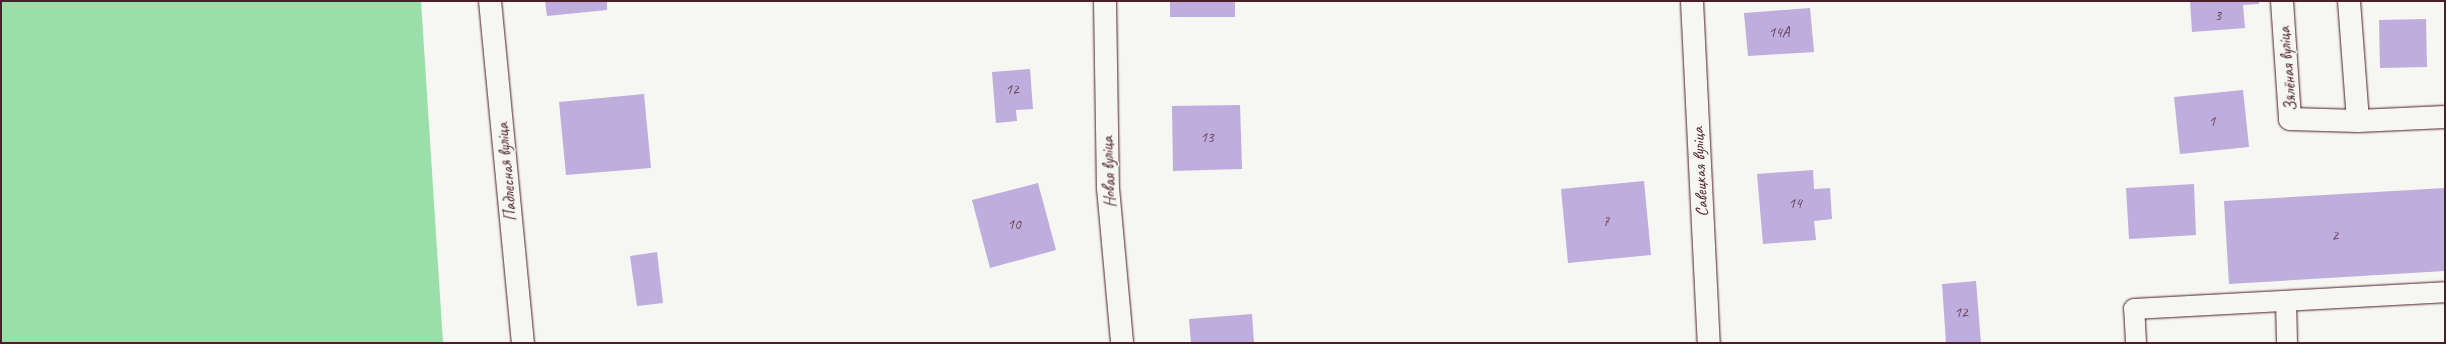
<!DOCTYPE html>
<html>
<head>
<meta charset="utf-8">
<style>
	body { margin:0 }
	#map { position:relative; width:2446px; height:344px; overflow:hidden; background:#f6f6f2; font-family:Caveat,sans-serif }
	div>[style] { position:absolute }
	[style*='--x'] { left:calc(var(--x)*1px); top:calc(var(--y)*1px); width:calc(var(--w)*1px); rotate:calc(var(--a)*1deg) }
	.green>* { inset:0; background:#9adea9 }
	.building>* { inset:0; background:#beaddd }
	.roads { filter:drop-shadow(0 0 1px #4a1f2b) drop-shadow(0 0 1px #4a1f2b) }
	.lane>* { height:20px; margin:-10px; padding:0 10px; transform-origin:10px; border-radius:10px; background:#f6f6f2 }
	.street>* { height:22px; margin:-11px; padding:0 11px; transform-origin:11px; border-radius:11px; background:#f6f6f2 }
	span { translate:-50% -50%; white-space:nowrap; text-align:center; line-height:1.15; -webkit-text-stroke:3px #f6f6f2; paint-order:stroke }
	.number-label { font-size:15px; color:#674258 }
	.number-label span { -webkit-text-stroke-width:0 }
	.street-label { font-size:17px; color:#4a1f2b }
	.frame { position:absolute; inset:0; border:2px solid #4a1f2b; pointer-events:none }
</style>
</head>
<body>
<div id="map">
	<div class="green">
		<i style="clip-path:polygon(1px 1px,421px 1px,443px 343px,1px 343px)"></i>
	</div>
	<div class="building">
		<i style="clip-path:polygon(545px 1px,607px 1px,607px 10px,547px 16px)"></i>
		<i style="clip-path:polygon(1170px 1px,1235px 1px,1235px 17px,1170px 17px)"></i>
		<i style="clip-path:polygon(2190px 1px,2259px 1px,2259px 4px,2243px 5px,2245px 28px,2192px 32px)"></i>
		<i style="clip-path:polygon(1810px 8px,1814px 52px,1748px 56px,1744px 13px)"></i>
		<i style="clip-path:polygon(2426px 19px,2427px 67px,2380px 68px,2379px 20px)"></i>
		<i style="clip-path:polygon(1030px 69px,1033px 109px,1016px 110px,1017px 121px,996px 123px,992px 72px)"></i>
		<i style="clip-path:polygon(2243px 90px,2249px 147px,2180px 154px,2174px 97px)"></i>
		<i style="clip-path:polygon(644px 94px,651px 168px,566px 175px,559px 102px)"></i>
		<i style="clip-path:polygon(1240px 105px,1242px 169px,1173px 171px,1172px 106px)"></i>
		<i style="clip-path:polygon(1813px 170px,1814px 189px,1830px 188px,1832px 219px,1814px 221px,1816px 240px,1763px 244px,1757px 174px)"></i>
		<i style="clip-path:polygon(1644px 181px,1651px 255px,1568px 263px,1561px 189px)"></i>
		<i style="clip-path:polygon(1038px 183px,1056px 250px,990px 268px,972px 200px)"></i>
		<i style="clip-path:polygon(2194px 184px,2196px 235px,2129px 239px,2126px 188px)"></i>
		<i style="clip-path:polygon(2445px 188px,2445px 271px,2229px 284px,2224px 201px)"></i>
		<i style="clip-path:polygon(657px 252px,663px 303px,637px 306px,630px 256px)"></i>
		<i style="clip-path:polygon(1976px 281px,1981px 343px,1946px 343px,1942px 284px)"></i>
		<i style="clip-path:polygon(1252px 314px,1254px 343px,1191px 343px,1189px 319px)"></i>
	</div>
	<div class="roads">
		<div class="lane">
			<i style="--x:2286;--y:301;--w:42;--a:88.6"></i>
			<i style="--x:2136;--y:343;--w:34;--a:-93"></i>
			<i style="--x:2134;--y:309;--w:311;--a:-3.1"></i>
		</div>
		<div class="street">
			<i style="--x:490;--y:1;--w:344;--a:84.5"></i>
			<i style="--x:1105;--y:1;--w:187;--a:89.1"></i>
			<i style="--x:1108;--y:188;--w:156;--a:84.8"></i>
			<i style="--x:1692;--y:1;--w:342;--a:87.2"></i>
			<i style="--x:2282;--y:1;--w:118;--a:86.1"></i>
			<i style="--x:2290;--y:119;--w:68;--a:1.7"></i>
			<i style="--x:2349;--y:1;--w:120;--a:85.7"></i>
			<i style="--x:2358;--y:121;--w:87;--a:-2.6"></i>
		</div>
	</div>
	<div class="number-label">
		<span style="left:2218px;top:16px">3</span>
		<span style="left:1779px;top:33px">14А</span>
		<span style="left:1012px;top:90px">12</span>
		<span style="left:2212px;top:122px">1</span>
		<span style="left:1207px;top:138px">13</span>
		<span style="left:1795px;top:204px">14</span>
		<span style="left:1606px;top:222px">7</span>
		<span style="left:1014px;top:225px">10</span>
		<span style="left:2335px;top:236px">2</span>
		<span style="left:1961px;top:313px">12</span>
	</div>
	<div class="street-label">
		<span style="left:2288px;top:69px;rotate:-95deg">Зялёная вуліца</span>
		<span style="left:507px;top:172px;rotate:-95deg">Падлесная вуліца</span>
		<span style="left:1109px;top:172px;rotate:-92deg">Новая вуліца</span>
		<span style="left:1700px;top:172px;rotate:-93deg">Савецкая вуліца</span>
	</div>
	<div class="frame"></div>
</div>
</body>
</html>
